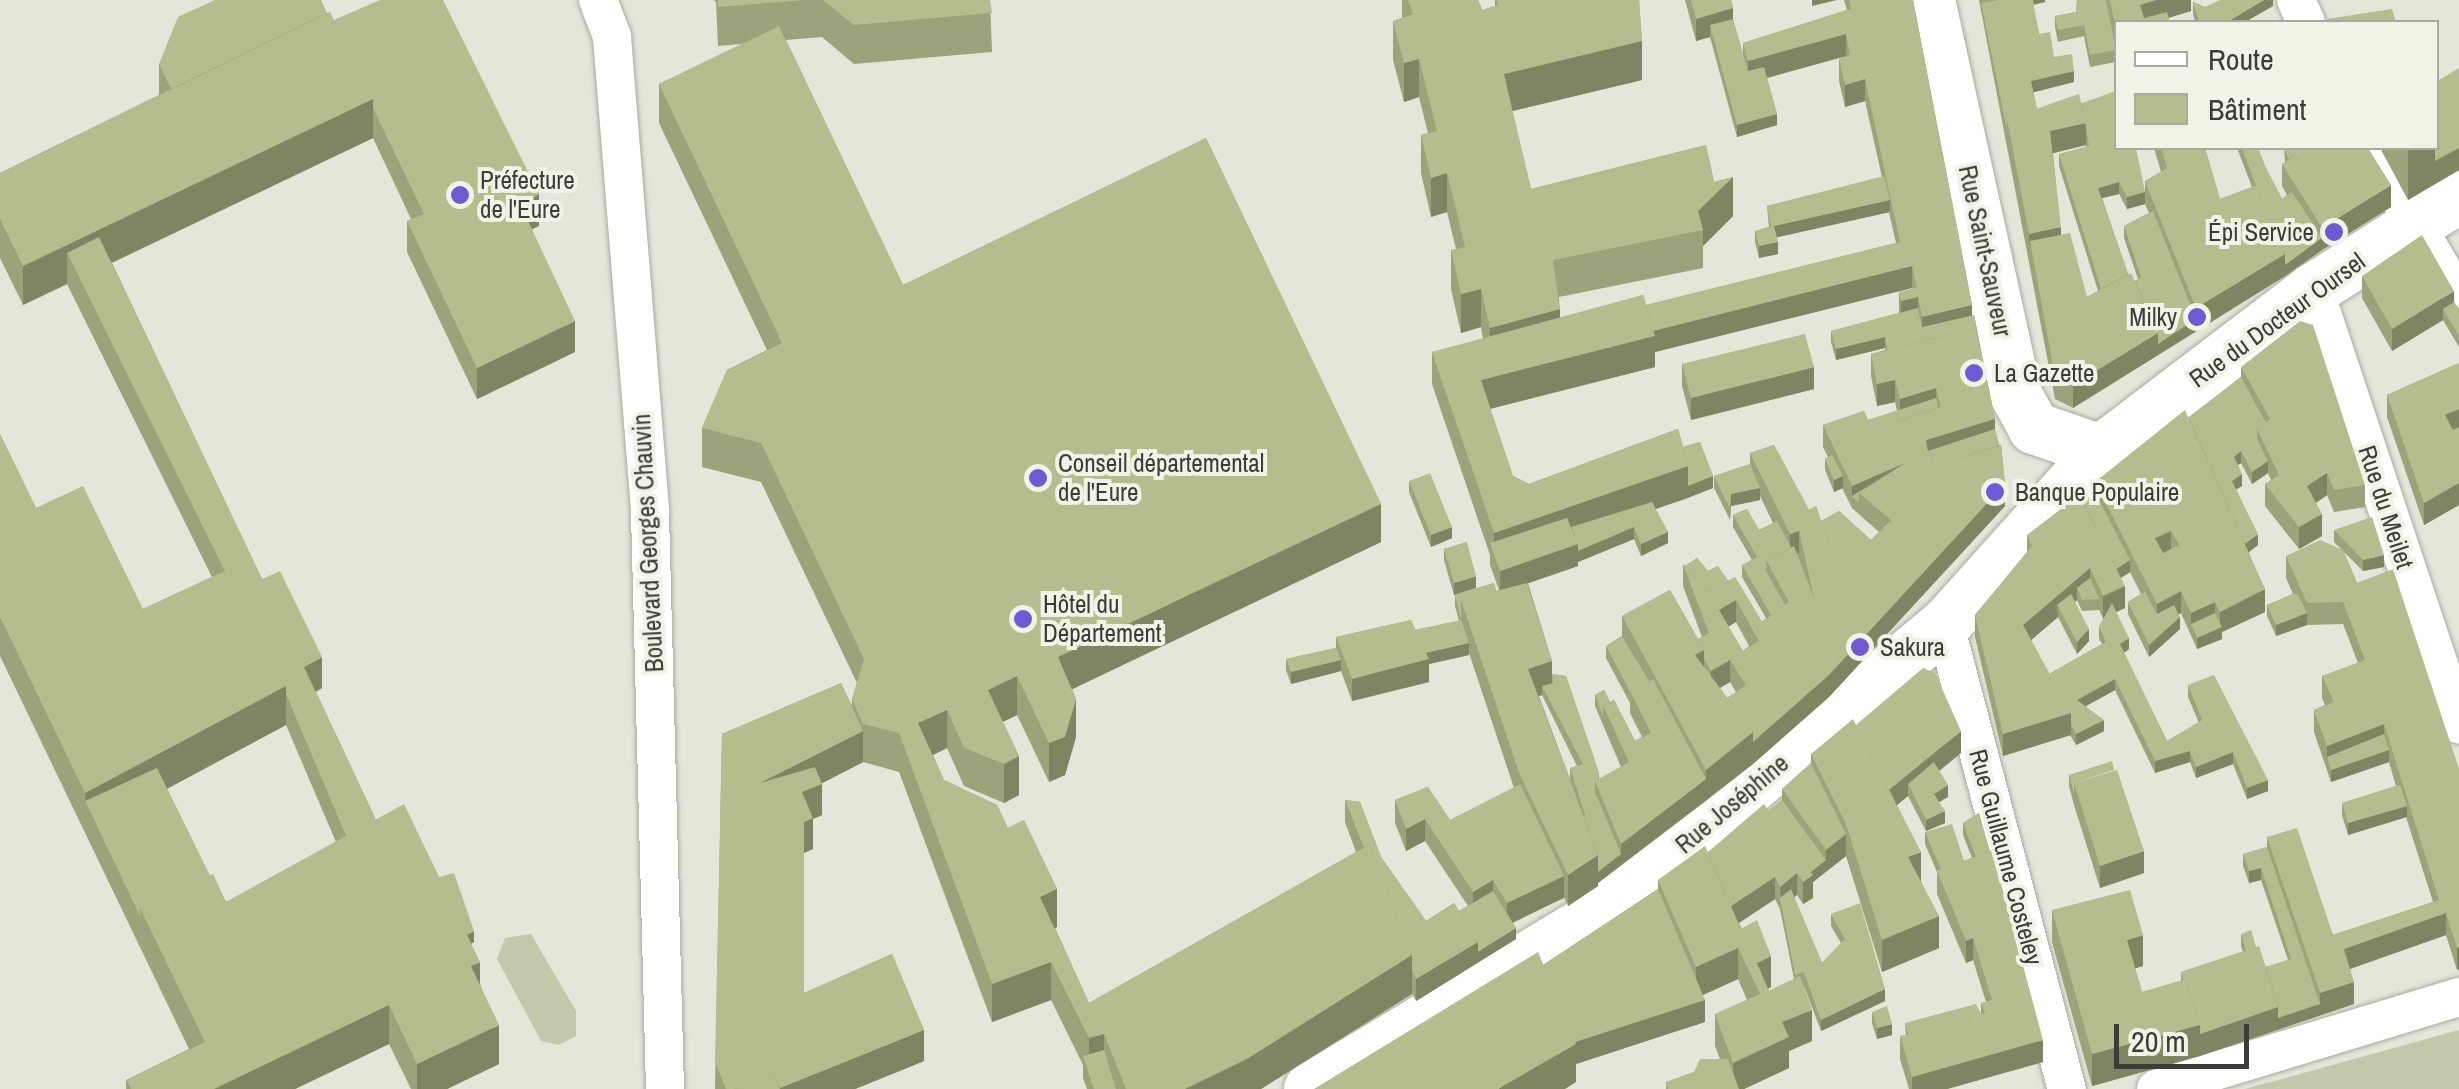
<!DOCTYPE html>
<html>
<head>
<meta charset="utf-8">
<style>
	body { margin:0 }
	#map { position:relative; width:2459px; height:1089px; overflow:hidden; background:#e3e6d9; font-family:"Archivo Narrow",sans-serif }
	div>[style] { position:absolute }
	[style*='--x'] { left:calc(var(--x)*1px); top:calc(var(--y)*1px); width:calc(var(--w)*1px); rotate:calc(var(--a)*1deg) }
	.green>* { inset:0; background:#c3c8aa }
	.roads { filter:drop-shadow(0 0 2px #a9ab9f) drop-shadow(0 0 2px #a9ab9f) }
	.street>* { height:38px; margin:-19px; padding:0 19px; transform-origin:19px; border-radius:19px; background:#fff }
	.secondary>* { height:52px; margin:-26px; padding:0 26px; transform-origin:26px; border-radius:26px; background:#fff }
	.wall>* { inset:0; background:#9ca279 }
	.shaded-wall>* { inset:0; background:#7f8463 }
	.building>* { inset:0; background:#b5bc8d }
	.dots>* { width:28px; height:28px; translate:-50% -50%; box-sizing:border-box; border:5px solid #f1f3e6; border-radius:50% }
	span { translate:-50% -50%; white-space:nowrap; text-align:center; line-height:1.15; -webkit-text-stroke:8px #f1f3e6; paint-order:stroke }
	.poi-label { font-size:25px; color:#3b3c37 }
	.left { translate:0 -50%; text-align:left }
	.right { translate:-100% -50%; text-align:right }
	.street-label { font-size:25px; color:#3b3c37 }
	.legend { position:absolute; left:2114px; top:20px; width:325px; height:130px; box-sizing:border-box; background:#f1f3e6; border:2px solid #a8aaa0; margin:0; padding:12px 18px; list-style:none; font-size:30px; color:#3b3c37 }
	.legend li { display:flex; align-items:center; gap:20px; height:50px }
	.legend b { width:50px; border:2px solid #a8aaa0 }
	.scale { position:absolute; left:2114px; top:1024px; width:135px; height:45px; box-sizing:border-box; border:5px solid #3b3c37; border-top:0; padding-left:12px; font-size:30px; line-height:35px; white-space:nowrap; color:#3b3c37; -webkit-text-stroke:8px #f1f3e6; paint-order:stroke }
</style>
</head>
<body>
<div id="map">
	<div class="green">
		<i style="clip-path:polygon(531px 934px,576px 1011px,576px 1036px,559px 1045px,541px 1041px,497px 959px,505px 938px)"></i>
		<i style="clip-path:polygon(2459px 1030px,2459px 1089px,2245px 1089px)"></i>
	</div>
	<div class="roads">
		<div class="street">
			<i style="--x:598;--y:0;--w:40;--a:69"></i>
			<i style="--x:612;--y:37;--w:478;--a:85.4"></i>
			<i style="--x:650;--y:513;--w:576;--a:88.51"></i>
			<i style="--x:2296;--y:0;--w:24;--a:66"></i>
			<i style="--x:2370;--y:148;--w:174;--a:59.3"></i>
			<i style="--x:2314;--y:289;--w:459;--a:71.6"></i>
			<i style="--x:1945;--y:625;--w:480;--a:75.3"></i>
			<i style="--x:2156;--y:1089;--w:317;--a:-16.9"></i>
		</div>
		<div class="secondary">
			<i style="--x:1929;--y:0;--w:404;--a:77.6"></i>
			<i style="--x:2016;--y:395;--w:38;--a:61"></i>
			<i style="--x:2034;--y:428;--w:71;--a:18.9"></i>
			<i style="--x:1310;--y:1089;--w:339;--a:-31.1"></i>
			<i style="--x:1600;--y:914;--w:450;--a:-40"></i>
			<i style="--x:1945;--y:625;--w:234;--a:-48.1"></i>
			<i style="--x:2101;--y:451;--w:268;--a:-37.3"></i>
			<i style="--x:2314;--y:289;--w:172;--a:-32.4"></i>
		</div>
	</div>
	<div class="wall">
		<i style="clip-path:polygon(evenodd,714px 0,990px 0,992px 52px,854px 64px,822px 37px,786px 40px,903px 285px,1206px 138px,1381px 504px,1381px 542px,1072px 689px,1076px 699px,1076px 737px,1065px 775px,1049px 782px,1017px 715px,1003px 722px,1019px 756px,1019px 795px,1004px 803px,964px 786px,947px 748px,933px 755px,944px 780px,997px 805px,1008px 828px,1024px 820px,1057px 889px,1057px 927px,1055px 928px,1089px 1003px,1356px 852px,1345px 822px,1345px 800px,1360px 802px,1381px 857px,1426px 921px,1454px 903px,1459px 911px,1468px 906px,1425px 841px,1406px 851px,1395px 823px,1395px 800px,1428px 787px,1450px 820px,1514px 788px,1469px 653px,1469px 655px,1429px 664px,1429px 682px,1352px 701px,1341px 671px,1291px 684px,1286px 670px,1286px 659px,1336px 648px,1336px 637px,1411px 620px,1415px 630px,1459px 621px,1455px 606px,1455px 595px,1494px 583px,1496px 591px,1499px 590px,1490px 565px,1490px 555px,1432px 384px,1432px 352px,1483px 339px,1481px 327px,1461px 333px,1451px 289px,1451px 250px,1456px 249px,1447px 212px,1431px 217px,1421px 173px,1421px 135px,1428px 133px,1419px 97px,1404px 102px,1393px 60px,1393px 21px,1402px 18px,1402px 0,1478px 0,1482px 10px,1495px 6px,1495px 0,1639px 0,1642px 41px,1642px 80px,1512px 111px,1531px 189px,1706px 145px,1714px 182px,1733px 177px,1733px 216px,1703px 246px,1703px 268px,1559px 297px,1560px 318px,1643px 295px,1646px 305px,1896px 243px,1889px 212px,1777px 237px,1778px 254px,1759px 258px,1755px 242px,1755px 231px,1769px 227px,1767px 206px,1882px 177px,1865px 101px,1845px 107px,1839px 81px,1839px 59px,1846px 56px,1767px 78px,1777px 114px,1777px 125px,1737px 137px,1710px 37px,1696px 41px,1685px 0,1731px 0,1733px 8px,1733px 19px,1743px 54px,1743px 43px,1847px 10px,1844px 0,1913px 0,1972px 305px,1972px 316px,1974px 315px,1995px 419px,1995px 429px,1999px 445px,2001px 445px,2005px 484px,2005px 506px,1829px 697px,1753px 764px,1706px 801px,1598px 883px,1598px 886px,1568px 906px,1564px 897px,1513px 923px,1516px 928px,1516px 939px,1416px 1001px,1412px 993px,1261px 1089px,1087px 1089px,1083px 1078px,1083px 1065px,1051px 1000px,992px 1022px,899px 772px,863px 762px,822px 783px,822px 815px,813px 819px,813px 849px,804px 853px,804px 993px,892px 954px,924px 1030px,924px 1061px,855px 1089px,715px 1089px,722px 734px,841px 683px,852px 706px,852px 699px,857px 683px,761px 482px,702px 467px,702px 428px,727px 370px,767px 350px,659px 123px,659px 84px,742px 44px,718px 46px,716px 2px,714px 0,1912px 288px,1913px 289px,1899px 292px,1899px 313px,1831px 331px,1831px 342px,1836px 360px,1885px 348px,1885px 350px,1871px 354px,1871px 376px,1877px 406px,1895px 402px,1897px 411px,1868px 420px,1864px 411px,1823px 425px,1823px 447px,1828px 457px,1825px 459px,1825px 470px,1834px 492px,1842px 488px,1852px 508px,1879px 532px,1871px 540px,1839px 511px,1821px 521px,1816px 506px,1809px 510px,1774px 445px,1750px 453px,1750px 464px,1714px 476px,1714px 488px,1730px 520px,1731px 506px,1760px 500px,1760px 496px,1773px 523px,1759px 530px,1747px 509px,1733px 515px,1733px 527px,1752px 560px,1742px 565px,1742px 577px,1766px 618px,1762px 622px,1735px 577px,1728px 581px,1718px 566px,1708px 571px,1697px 558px,1685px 566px,1683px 564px,1683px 586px,1702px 637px,1698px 639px,1670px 590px,1622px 616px,1622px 636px,1606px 646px,1606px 658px,1630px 703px,1630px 713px,1642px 737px,1635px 741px,1614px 700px,1610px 702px,1604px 690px,1595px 695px,1595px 706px,1621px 767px,1599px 779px,1599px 773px,1566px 676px,1552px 674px,1552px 661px,1528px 583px,1578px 566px,1578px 562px,1634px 539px,1641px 556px,1668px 543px,1668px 532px,1655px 509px,1713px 488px,1713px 476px,1700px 442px,1683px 447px,1678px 429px,1529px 484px,1513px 476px,1490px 409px,1655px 367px,1655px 352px,1912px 288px,714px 0,1736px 622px,1749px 646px,1743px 651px,1728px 627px,1736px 622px,714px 0,1730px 682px,1736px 692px,1727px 698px,1720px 688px,1730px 682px,714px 0,1542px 695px,1577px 766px,1570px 768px,1570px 780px,1574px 790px,1539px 696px,1542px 695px)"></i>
		<i style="clip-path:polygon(evenodd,1979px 0,2045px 0,2045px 2px,2033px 5px,2039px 34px,2054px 57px,2074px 82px,2033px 92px,2037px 109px,2082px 103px,2145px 192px,2145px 181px,2161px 172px,2154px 148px,2205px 148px,2220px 199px,2252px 187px,2237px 148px,2258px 148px,2265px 166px,2282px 199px,2287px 195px,2282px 186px,2282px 164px,2285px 162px,2284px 148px,2391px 207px,2322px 250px,2285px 276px,2073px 408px,2055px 399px,1979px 0,2086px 143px,2086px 147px,2059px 154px,2059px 166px,2098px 291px,2087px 297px,2061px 235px,2053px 153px,2086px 145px,2086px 143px,1979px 0,2119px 194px,2127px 209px,2145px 204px,2149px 213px,2124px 226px,2124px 238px,2138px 279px,2135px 281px,2128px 274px,2102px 198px,2119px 194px)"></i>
		<i style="clip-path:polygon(2077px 0,2191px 0,2191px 11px,2168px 18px,2116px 22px,2116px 62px,2090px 67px,2084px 36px,2058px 42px,2055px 27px,2055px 16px,2076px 12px)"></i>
		<i style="clip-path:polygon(2273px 0,2273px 6px,2245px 22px,2195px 22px,2193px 14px,2193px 2px,2205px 7px)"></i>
		<i style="clip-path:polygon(evenodd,327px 13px,539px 226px,532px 229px,575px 352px,477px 399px,407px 252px,407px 221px,411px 219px,373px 138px,112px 263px,262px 579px,322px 688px,316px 692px,376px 820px,439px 877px,474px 942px,471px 944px,499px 1064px,447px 1089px,411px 1089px,389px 1044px,295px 1089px,126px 1089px,126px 1080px,189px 1049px,0 656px,0 434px,36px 508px,143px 609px,212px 577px,67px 284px,23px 305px,0 258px,0 173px,159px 95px,159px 64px,327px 13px,286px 725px,336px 842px,226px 902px,210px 876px,167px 789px,286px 725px)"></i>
		<i style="clip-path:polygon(2459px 68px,2459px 170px,2408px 200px,2380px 148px,2436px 148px)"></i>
		<i style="clip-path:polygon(2362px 276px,2454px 302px,2459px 309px,2459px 347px,2443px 320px,2392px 351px,2362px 298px)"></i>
		<i style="clip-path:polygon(2459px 363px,2459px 505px,2424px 525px,2387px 417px,2387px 395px)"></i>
		<i style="clip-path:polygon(1682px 364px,1814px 389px,1691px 420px,1682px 386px)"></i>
		<i style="clip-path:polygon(evenodd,2241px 367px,2365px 485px,2365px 507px,2334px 512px,2327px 495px,2316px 503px,2322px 536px,2299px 549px,2265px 506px,2265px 484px,2271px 480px,2268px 473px,2252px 484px,2241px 463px,2238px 465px,2242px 486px,2236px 489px,2258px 545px,2249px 552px,2265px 612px,2222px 632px,2222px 639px,2197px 649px,2181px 613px,2178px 615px,2180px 629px,2149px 657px,2128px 614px,2128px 602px,2141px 594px,2130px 572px,2121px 578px,2125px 608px,2116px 612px,2129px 649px,2124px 653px,2167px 741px,2199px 723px,2188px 697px,2188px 685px,2268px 791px,2247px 799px,2233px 764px,2196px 778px,2190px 762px,2155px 773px,2115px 690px,2086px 706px,2104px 731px,2076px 745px,2070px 735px,2003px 756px,1975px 637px,1975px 615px,2027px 552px,2027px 535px,2083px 502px,2095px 492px,2095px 482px,2189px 418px,2241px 377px,2241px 367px,2077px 600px,2082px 611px,2099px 610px,2103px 618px,2104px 617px,2099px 627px,2099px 639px,2102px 644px,2049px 674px,2031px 640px,2058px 617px,2077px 654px,2089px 641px,2075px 602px,2077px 600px)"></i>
		<i style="clip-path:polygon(1409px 481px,1452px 538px,1431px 547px,1409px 492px)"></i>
		<i style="clip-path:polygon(2334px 530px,2384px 567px,2363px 571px,2344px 552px,2357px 583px,2459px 769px,2459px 969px,2457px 970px,2446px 935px,2350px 969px,2354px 1004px,2200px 1056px,2092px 1086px,2052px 942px,2052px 910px,2143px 966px,2135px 968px,2142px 992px,2181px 981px,2181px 972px,2243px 952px,2241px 946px,2241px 934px,2256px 947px,2266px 967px,2288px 960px,2261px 880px,2249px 883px,2243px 866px,2243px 854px,2267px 847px,2267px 837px,2333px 935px,2433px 902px,2406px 817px,2348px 835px,2342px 815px,2342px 803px,2396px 786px,2389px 762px,2331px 782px,2314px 732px,2314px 710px,2325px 705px,2322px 698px,2322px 676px,2358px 663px,2343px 624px,2307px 625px,2276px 636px,2267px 616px,2267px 605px,2293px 594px,2286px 578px,2286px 556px,2341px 549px,2334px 542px)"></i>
		<i style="clip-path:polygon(1467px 542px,1454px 595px,1444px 560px,1444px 549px)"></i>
		<i style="clip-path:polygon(evenodd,1856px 725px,1961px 753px,1939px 771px,1948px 797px,1939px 802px,1945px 823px,1926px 831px,1908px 796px,1897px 805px,1921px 881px,1939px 948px,1882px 972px,1846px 856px,1813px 882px,1813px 898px,1803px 904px,1797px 895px,1794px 897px,1822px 963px,1841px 943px,1831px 926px,1831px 914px,1885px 1001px,1821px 1031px,1803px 984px,1812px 1041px,1789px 1051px,1789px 1068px,1744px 1089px,1666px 1089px,1666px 1082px,1694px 1072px,1720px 1059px,1715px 1046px,1715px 1014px,1747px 1000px,1738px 979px,1703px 995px,1705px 1022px,1576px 1064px,1576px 1082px,1543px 965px,1658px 889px,1658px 880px,1708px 852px,1768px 811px,1782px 800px,1782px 789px,1811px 763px,1811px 754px,1856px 725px,1775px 899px,1780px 909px,1794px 979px,1769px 991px,1768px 989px,1771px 987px,1739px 923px,1775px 899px)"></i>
		<i style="clip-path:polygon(2069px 775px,2144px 873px,2100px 888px,2074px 805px,2069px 786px)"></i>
		<i style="clip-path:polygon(1979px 813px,2043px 1062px,1947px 1089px,1909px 1089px,1900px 1059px,1900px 1036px,1906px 1035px,1905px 1023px,1981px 1014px,1981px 1003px,1986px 1002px,1973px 960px,1966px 963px,1937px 894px,1937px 872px,1925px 844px,1925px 832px,1964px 861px,1972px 858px,1963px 835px,1963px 823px)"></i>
		<i style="clip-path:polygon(1872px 1012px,1892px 1035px,1877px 1039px,1872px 1023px)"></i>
	</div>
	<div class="shaded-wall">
		<i style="clip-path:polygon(1812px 0,1837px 0,1812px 6px)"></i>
		<i style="clip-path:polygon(2031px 0,2045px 0,2045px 2px,2031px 5px)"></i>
		<i style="clip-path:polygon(2156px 0,2191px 0,2191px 11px,2155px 22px,2140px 22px,2140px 5px)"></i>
		<i style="clip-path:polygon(2264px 0,2273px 0,2273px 6px,2245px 22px,2229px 22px,2229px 21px)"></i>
		<i style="clip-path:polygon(1733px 8px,1733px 30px,1710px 25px,1710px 37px,1696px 41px,1696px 19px)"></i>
		<i style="clip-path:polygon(1846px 34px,1846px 56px,1748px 83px,1748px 61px)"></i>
		<i style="clip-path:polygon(1642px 41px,1642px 80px,1504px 113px,1504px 74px)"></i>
		<i style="clip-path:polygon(1419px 59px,1419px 97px,1404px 102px,1404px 63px)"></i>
		<i style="clip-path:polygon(2074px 71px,2074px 82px,2031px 93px,2031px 81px)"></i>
		<i style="clip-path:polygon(1865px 79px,1865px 101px,1845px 107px,1845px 85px)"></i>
		<i style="clip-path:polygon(373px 99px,373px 138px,79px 278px,67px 253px,67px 284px,23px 305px,23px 266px)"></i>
		<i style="clip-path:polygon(1777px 114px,1777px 125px,1737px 137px,1737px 125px)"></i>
		<i style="clip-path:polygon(2086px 123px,2086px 145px,2050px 154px,2050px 131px)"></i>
		<i style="clip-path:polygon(2414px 148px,2459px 148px,2459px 170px,2408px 200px,2408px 151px)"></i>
		<i style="clip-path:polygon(1447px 173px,1447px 212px,1431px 217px,1431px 178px)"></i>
		<i style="clip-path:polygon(1733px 177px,1733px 216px,1703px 246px,1703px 230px,1698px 211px)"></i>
		<i style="clip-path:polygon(2119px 182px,2119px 194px,2098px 199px,2098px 188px)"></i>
		<i style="clip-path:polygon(2391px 185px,2391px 207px,2322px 250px,2285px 276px,2073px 408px,2073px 385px,2158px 333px,2196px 319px,2196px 308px,2285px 254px,2322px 238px,2322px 228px)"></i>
		<i style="clip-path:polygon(2145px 192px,2145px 204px,2127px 209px,2127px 197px)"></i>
		<i style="clip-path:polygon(539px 194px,539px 226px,520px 235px,520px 204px)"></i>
		<i style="clip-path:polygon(1890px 200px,1890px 212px,1774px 238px,1774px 226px)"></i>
		<i style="clip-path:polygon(2061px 227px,2061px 245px,2030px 241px,2030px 252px,2029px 234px)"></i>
		<i style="clip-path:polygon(1778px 242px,1778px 254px,1759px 258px,1759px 246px)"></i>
		<i style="clip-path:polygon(1912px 266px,1912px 288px,1655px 352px,1655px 367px,1481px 411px,1481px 380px,1650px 331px)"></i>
		<i style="clip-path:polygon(1481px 289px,1481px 327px,1461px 333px,1461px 294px)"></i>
		<i style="clip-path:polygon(2454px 291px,2454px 313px,2443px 309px,2443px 320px,2392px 351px,2392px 329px)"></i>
		<i style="clip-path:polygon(1918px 297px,1918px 319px,1901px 323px,1901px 301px)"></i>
		<i style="clip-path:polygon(1972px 305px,1972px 327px,1922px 339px,1922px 317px)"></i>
		<i style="clip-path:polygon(1560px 309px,1560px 348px,1490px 367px,1490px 328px)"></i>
		<i style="clip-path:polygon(575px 321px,575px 352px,477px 399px,477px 368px)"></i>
		<i style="clip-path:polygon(1885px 337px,1885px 348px,1836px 360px,1836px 349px)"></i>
		<i style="clip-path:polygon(1814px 367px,1814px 389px,1691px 420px,1691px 398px)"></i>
		<i style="clip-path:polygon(1895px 380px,1895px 402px,1877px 406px,1877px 384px)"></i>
		<i style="clip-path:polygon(1936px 388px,1936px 410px,1900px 421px,1900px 399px)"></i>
		<i style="clip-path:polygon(2459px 409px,2459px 431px,2445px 437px,2445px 415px)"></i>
		<i style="clip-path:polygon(1995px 419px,1995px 441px,1930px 461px,1926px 440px)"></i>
		<i style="clip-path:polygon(2241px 451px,2241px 463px,2234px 468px,2234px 457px)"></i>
		<i style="clip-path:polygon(2268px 461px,2268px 473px,2252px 484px,2252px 472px)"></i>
		<i style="clip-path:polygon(1905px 463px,1852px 496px,1852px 508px,1852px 486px)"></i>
		<i style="clip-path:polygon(1688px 466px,1688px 498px,1571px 538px,1494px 552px,1494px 533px)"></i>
		<i style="clip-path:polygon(2327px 473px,2327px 495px,2307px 509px,2307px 486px)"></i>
		<i style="clip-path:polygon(2242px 474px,2242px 486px,2232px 492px,2232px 481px)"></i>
		<i style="clip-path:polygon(1713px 476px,1713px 488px,1688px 498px,1688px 486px)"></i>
		<i style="clip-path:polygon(1843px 476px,1843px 488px,1834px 492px,1834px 480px)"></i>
		<i style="clip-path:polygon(2459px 483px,2459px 505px,2424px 525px,2424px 503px)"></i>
		<i style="clip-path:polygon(2005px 484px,2005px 506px,1829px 697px,1753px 764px,1753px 742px)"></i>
		<i style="clip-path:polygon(1760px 488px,1760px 500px,1731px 506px,1730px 520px,1731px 494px)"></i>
		<i style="clip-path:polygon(1381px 504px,1381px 542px,1058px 696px,1058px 657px)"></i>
		<i style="clip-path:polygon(2322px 514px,2322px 536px,2299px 549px,2299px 527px)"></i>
		<i style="clip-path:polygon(1452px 527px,1452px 538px,1431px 547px,1431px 535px)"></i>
		<i style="clip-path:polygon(1634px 527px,1634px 539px,1578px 562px,1578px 566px,1500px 593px,1500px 571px,1578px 544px)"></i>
		<i style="clip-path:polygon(1799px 531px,1799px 553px,1790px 556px,1790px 534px)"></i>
		<i style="clip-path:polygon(2171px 531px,2171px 553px,2155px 560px,2155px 538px)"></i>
		<i style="clip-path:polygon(1668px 532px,1668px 543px,1641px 556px,1641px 544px)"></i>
		<i style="clip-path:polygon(2258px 534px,2258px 545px,2241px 558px,2241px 547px)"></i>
		<i style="clip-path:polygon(2384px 555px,2384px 567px,2363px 571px,2363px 560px)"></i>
		<i style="clip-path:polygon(2130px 560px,2130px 572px,2112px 583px,2112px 572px)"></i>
		<i style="clip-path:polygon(2090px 568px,2090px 590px,2077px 588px,2077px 600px,2062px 614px,2057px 605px,2058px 617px,2023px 647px,2023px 625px)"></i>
		<i style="clip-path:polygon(1476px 576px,1476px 588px,1454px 595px,1454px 583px)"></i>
		<i style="clip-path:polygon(2125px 586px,2125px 608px,2103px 618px,2103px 596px)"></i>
		<i style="clip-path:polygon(2265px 589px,2265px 612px,2222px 632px,2222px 639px,2197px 649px,2197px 638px,2220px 628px,2220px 612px)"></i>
		<i style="clip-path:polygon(2181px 591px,2181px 613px,2157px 626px,2157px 604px)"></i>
		<i style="clip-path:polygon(1736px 600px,1736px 622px,1719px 632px,1719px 610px)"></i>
		<i style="clip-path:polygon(2215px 602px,2215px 625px,2191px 624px,2191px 613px)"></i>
		<i style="clip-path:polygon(2307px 613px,2307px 625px,2276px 636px,2276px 625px)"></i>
		<i style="clip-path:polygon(2180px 617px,2180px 629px,2149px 657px,2149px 645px)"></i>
		<i style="clip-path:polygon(2089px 629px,2089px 641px,2077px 654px,2077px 642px)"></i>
		<i style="clip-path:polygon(2129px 638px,2129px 649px,2120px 655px,2120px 644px)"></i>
		<i style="clip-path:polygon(1469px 643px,1469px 655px,1429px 664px,1429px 682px,1352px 701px,1352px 679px,1421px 654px)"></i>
		<i style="clip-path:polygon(1704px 650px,1704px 681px,1695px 655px)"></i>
		<i style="clip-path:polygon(322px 657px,322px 688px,304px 698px,304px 667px)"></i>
		<i style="clip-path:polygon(1341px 660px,1341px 671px,1291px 684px,1291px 672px)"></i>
		<i style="clip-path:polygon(1730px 660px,1730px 682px,1711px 693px,1711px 671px)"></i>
		<i style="clip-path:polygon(1552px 661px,1552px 692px,1542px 686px,1542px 695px,1528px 700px,1528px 669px)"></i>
		<i style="clip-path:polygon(1017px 676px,1017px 715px,988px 729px,988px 690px)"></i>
		<i style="clip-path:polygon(2115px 679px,2115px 690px,2077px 711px,2077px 700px)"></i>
		<i style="clip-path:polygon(286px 686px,286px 725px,97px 826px,85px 801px,85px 793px)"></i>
		<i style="clip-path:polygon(1076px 699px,1076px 737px,1065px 775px,1049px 782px,1049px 743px)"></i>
		<i style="clip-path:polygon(947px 710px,947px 748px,918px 762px,918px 723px)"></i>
		<i style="clip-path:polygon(2071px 713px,2071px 735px,2003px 756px,2003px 734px)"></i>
		<i style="clip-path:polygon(2104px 720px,2104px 731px,2076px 745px,2076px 734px)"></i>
		<i style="clip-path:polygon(2384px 724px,2384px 746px,2327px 757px,2327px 746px)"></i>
		<i style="clip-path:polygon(863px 731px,863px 762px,815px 787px,822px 784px,822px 815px,813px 819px,813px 849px,804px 853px,760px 783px)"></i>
		<i style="clip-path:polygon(1961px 731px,1961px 753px,1912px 793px,1908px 784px,1908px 796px,1887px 813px,1887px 791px)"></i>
		<i style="clip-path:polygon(1753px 732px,1753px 764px,1598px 883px,1598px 886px,1568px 906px,1568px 875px,1598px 855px,1621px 854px,1621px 844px,1706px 779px,1706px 770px)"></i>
		<i style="clip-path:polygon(2389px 750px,2389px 762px,2331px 782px,2331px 770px)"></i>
		<i style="clip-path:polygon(2190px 751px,2190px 762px,2155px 773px,2155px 761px)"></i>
		<i style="clip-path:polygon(2233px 752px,2233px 764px,2196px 778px,2196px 767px)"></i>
		<i style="clip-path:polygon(1019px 756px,1019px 795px,1004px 803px,1004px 764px)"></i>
		<i style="clip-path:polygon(2268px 780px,2268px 791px,2247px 799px,2247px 788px)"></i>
		<i style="clip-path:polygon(1948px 785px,1948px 797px,1934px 805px,1934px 794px)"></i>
		<i style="clip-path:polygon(2407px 806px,2407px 817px,2348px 835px,2348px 823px)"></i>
		<i style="clip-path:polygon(1945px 811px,1945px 823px,1926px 831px,1926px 820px)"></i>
		<i style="clip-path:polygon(1425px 819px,1425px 841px,1406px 851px,1406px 829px)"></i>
		<i style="clip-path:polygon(1846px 834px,1846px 856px,1813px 882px,1813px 898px,1803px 904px,1803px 882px,1807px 875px,1826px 860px,1826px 850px)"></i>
		<i style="clip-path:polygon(2144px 851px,2144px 873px,2100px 888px,2100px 866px)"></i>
		<i style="clip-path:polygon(1921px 852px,1921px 883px,1908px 857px)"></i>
		<i style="clip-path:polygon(2261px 868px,2261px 880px,2249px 883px,2249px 871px)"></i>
		<i style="clip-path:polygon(1797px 873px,1797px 895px,1782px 908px,1780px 887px)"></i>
		<i style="clip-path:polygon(1564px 876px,1564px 898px,1507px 925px,1507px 903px)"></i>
		<i style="clip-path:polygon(1775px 877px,1775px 899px,1728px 930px,1728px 908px)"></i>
		<i style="clip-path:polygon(1493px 880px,1493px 902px,1473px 915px,1473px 892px)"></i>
		<i style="clip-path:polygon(1057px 889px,1057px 927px,1040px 936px,1040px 897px)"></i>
		<i style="clip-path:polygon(2446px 913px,2446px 935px,2344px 971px,2344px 949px)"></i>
		<i style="clip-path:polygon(1939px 916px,1939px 948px,1882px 972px,1882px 940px)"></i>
		<i style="clip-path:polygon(1516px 928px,1516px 939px,1416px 1001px,1416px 979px,1478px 942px)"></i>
		<i style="clip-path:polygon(474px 931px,474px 942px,456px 951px,456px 940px)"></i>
		<i style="clip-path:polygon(2143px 935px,2143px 966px,2127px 971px,2127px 940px)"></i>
		<i style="clip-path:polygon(1973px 938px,1973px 960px,1966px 963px,1966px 941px)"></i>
		<i style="clip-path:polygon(2459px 947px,2459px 969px,2457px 970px,2457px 948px)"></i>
		<i style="clip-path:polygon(1738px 948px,1738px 979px,1696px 998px,1696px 967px)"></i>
		<i style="clip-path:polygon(1412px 955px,1412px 994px,1261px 1089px,1185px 1089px)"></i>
		<i style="clip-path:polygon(1771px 956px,1771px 987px,1759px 993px,1757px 963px)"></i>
		<i style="clip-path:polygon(480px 962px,480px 1001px,471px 966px)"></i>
		<i style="clip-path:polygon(1051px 962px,1051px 1000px,992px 1022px,992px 984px)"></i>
		<i style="clip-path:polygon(2354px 982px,2354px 1004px,2200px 1056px,2200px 1034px,2278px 1007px,2320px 1004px,2320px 993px)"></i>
		<i style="clip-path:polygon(1885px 989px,1885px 1001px,1821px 1031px,1821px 1020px)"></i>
		<i style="clip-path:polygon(1705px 1000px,1705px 1022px,1576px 1064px,1576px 1082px,1565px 1089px,1498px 1089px,1569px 1044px)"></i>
		<i style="clip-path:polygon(389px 1005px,389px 1044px,295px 1089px,214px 1089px)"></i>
		<i style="clip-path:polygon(1812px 1010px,1812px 1041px,1789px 1051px,1789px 1068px,1744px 1089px,1733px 1089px,1733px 1063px,1782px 1022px)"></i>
		<i style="clip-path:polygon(1892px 1024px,1892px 1035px,1877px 1039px,1877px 1028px)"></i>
		<i style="clip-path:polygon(499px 1025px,499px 1064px,447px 1089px,417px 1089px,417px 1064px)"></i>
		<i style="clip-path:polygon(2200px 1025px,2200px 1056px,2092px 1086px,2092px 1054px)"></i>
		<i style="clip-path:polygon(924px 1030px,924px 1061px,855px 1089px,778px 1089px)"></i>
		<i style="clip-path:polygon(1104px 1034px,1104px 1072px,1089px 1072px,1089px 1038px)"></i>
		<i style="clip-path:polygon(2043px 1040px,2043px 1062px,1947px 1089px,1912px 1089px,1912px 1077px)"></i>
	</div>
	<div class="building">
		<i style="clip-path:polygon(215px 0,321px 0,327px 13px,171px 89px,159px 64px,178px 17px)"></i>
		<i style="clip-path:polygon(380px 0,443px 0,539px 194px,520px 204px,575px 321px,477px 368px,407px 221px,424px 214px,373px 108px,373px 99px,334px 20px)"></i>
		<i style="clip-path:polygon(718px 0,805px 0,718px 7px)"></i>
		<i style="clip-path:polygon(823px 0,990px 0,992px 13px,854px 25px)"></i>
		<i style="clip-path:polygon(1408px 0,1478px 0,1482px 10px,1498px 5px,1497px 0,1639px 0,1642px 41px,1504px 74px,1531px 189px,1706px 145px,1714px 182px,1733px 177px,1698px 211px,1703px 230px,1553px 260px,1560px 309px,1490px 328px,1481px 289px,1461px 294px,1451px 250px,1465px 247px,1447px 173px,1431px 178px,1421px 135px,1437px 131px,1419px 59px,1404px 63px,1393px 21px,1413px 14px)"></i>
		<i style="clip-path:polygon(1691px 0,1731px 0,1733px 8px,1696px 19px)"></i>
		<i style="clip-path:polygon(1849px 0,1913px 0,1972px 305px,1922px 317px,1918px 297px,1901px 301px,1899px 292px,1917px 288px,1912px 266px,1653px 331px,1646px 305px,1900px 242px,1865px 79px,1845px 85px,1839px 59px,1850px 55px,1846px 34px,1748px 61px,1743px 43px,1851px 9px)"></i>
		<i style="clip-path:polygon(1998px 0,2033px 0,2039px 34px,2050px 32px,2054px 57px,2072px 54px,2074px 71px,2031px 81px,2037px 109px,2007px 119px,2007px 130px,1981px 3px)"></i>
		<i style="clip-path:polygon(2077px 0,2106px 0,2116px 50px,2090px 55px,2084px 25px,2058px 30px,2055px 16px,2076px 12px)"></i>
		<i style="clip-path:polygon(2110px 0,2156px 0,2140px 5px,2144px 18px,2167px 12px,2170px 22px,2116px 22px,2116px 30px)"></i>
		<i style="clip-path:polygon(2220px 0,2264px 0,2229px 21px,2229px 22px,2199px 22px,2193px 2px,2205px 7px)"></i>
		<i style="clip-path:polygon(2392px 9px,2396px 22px,2328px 22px,2327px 19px)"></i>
		<i style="clip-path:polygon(330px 12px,373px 99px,23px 266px,0 219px,0 173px)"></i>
		<i style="clip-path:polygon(1733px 19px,1748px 71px,1764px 67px,1777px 114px,1737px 125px,1710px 25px)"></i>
		<i style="clip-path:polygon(779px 26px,903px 285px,1206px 138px,1381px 504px,1058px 657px,1076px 699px,1065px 737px,1049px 743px,1017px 676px,988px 690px,1019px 756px,1004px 764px,964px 748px,947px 710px,918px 723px,944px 780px,997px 805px,1008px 828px,1024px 820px,1057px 889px,1040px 897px,1089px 1003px,1369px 845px,1412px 955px,1247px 1059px,1185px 1089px,1126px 1089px,1104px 1034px,1089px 1038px,1051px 962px,992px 984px,899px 733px,863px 724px,852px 699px,864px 659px,761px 443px,702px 428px,727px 370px,782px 343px,659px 84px)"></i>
		<i style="clip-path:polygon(2459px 68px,2459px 148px,2435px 161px,2435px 148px,2436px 148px,2436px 82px)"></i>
		<i style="clip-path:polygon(2116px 91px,2116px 148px,2136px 148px,2145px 192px,2127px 197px,2119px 182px,2098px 188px,2128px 274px,2101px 289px,2059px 154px,2089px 146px,2082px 103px)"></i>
		<i style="clip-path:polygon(2079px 94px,2086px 123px,2050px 131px,2061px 227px,2029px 234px,2007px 119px)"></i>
		<i style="clip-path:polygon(2161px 148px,2205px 148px,2220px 199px,2256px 186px,2285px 254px,2196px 308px,2145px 181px,2167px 168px)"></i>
		<i style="clip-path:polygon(2242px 148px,2258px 148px,2265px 166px,2282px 199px,2292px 192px,2322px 238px,2285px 265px,2285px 254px,2256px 186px)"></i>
		<i style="clip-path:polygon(2283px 148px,2306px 148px,2289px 159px)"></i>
		<i style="clip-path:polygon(2306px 148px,2368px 148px,2391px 185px,2322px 228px,2282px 164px)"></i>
		<i style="clip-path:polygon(1884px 176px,1890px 200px,1774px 226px,1778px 242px,1759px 246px,1755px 231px,1771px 227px,1767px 206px)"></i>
		<i style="clip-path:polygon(2153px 211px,2196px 319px,2158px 344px,2158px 333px,2135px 281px,2141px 277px,2124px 226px)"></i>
		<i style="clip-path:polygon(2070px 233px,2087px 297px,2131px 273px,2158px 333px,2073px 385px,2055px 377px,2030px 241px)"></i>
		<i style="clip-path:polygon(2422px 235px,2454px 291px,2392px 329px,2362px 276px)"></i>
		<i style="clip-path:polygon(99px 237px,262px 579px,280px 571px,322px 657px,304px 667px,376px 820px,346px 836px,286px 694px,286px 686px,229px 569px,225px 571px,67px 253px)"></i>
		<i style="clip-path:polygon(1643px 295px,1655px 336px,1481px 380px,1513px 476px,1529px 484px,1678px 429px,1688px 466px,1494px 533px,1432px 352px)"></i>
		<i style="clip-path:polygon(2454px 302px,2459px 309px,2459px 336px,2443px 309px)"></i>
		<i style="clip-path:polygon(1918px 308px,1922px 327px,1974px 315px,1979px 338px,1976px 328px,1887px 350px,1885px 337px,1836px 349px,1831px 331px)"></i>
		<i style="clip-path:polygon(2300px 321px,2313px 325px,2365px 485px,2334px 490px,2327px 473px,2307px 486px,2322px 514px,2299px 527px,2265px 484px,2279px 475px,2257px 429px,2270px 419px,2241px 367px)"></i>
		<i style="clip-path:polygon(evenodd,1976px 328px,1995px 419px,1926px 440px,1927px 449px,1933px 460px,1953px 460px,2001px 445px,2005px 484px,1829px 675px,1753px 742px,1753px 732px,1727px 698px,1746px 685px,1730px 660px,1711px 671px,1704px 659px,1704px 650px,1698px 639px,1709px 633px,1683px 564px,1708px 592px,1735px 577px,1762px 622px,1789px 602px,1766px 560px,1794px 546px,1814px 598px,1799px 531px,1790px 534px,1750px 453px,1774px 445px,1809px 510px,1816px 506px,1838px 574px,1891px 520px,1859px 493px,1905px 463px,1852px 486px,1823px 425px,1864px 411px,1872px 430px,1941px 407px,1936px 388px,1900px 399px,1895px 380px,1877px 384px,1871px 354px,1976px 328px,1736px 600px,1759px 641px,1743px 651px,1719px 610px,1736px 600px)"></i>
		<i style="clip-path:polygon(1805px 334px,1814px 367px,1691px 398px,1682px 364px)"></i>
		<i style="clip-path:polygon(2459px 363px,2459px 409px,2445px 415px,2453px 430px,2459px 427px,2459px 483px,2424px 503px,2387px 395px)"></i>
		<i style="clip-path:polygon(2241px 377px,2266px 423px,2257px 429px,2257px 439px,2268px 461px,2252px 472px,2241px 451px,2234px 457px,2242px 474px,2232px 481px,2258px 534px,2245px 544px,2189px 418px)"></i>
		<i style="clip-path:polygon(1936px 398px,1938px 408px,1872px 430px,1868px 420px)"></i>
		<i style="clip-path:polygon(evenodd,2185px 410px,2265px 589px,2220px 612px,2215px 602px,2191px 613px,2181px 591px,2157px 604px,2095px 482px,2185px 410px,2171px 531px,2179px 545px,2163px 553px,2155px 538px,2171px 531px)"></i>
		<i style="clip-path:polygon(1995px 429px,1999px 445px,1953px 460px,1933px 460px,1928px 451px)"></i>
		<i style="clip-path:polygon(0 434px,36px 508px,83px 486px,143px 609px,229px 569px,286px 686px,85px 793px,0 617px)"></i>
		<i style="clip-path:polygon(1700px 442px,1713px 476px,1688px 486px,1688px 466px,1683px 447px)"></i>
		<i style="clip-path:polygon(1832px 455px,1843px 476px,1834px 480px,1825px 459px)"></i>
		<i style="clip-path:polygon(1750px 464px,1760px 488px,1731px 494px,1730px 509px,1714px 476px)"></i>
		<i style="clip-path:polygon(1430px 473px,1452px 527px,1431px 535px,1409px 481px)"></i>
		<i style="clip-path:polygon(1871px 485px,1859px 493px,1859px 503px,1852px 496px)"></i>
		<i style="clip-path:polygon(2095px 492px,2130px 560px,2116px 569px,2083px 502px)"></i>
		<i style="clip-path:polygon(2079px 495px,2125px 586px,2103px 596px,2090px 568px,2023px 625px,2071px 713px,2003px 734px,1975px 615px,2032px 546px,2027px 535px)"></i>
		<i style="clip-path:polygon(1652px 502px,1668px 532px,1641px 544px,1634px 527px,1578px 551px,1578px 544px,1571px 527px)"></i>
		<i style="clip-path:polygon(1747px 509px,1759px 530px,1777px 521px,1791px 547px,1766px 560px,1766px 571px,1785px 605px,1771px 615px,1742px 565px,1757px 557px,1733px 515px)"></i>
		<i style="clip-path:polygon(1839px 511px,1871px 540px,1838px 574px,1821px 521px)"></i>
		<i style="clip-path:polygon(2372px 517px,2384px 555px,2363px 560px,2334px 530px)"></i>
		<i style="clip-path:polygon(1567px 518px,1578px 544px,1500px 571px,1490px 543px)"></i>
		<i style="clip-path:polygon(2320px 540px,2343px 550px,2357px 583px,2393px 569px,2459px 769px,2459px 947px,2457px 948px,2446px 913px,2344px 949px,2354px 982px,2320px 993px,2267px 837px,2297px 828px,2333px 935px,2439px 900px,2384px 724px,2327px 746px,2314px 710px,2334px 702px,2322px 676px,2365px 660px,2343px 602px,2307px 603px,2286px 556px)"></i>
		<i style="clip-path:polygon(1467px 542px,1476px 576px,1454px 583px,1444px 549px)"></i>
		<i style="clip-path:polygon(1697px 558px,1708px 571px,1718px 566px,1728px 581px,1708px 592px,1685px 566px)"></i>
		<i style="clip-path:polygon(2090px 578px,2099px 599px,2082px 600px,2077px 588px)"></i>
		<i style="clip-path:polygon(1494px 583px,1496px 591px,1461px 600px,1461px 620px,1455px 595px)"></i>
		<i style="clip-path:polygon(1527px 583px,1552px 661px,1528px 669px,1598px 855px,1568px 875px,1520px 775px,1461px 600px)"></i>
		<i style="clip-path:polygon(1670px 590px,1704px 650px,1695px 655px,1753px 732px,1706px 770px,1622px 616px)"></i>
		<i style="clip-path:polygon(2145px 592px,2157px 614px,2174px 605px,2180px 617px,2149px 645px,2128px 602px)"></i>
		<i style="clip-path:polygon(2297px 593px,2307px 613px,2276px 625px,2267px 605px)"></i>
		<i style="clip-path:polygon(2071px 594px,2089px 629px,2077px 642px,2057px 605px)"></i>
		<i style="clip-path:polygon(2112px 603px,2129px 638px,2120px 644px,2167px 741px,2202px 720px,2188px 685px,2214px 675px,2268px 780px,2247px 788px,2233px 752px,2196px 767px,2190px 751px,2155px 761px,2115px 679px,2077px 700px,2104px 720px,2076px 734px,2071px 724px,2071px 713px,2049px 674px,2106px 642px,2099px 627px)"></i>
		<i style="clip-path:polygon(2215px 613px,2222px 627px,2197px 638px,2191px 624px)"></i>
		<i style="clip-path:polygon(1411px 620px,1429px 659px,1352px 679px,1336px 637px)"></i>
		<i style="clip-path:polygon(1461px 620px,1469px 643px,1426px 653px,1415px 630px)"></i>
		<i style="clip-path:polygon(1622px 636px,1649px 681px,1630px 691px,1631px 693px,1606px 646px)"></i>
		<i style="clip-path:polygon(1336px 648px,1341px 660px,1291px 672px,1286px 659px)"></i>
		<i style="clip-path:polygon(1923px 668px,1935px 673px,1961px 731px,1889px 790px,1856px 725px)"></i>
		<i style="clip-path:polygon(1552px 674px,1566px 676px,1599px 773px,1598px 779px,1595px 781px,1595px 792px,1621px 854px,1598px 872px,1598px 855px,1584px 817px,1585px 815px,1570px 768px,1583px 764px,1542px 686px,1553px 683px)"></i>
		<i style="clip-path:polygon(1653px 679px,1706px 779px,1621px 844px,1595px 781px,1629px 762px,1603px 705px,1614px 700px,1635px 741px,1651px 733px,1630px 691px)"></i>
		<i style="clip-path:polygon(841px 683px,863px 731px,760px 783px,815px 767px,822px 784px,802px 792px,813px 818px,804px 822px,804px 993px,892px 954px,924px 1030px,780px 1088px,774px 1074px,735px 1089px,726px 1089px,715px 1062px,722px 734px)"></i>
		<i style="clip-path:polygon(1604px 690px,1610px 702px,1603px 705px,1603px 716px,1595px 695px)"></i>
		<i style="clip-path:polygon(1853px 719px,1921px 852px,1908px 857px,1939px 916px,1882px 940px,1846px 824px,1811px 754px)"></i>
		<i style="clip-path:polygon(2384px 734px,2389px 750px,2331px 770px,2327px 757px)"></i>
		<i style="clip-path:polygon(2112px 761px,2114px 770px,2074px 783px,2074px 794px,2069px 775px)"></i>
		<i style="clip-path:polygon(1934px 762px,1948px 785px,1934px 794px,1945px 811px,1926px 820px,1908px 784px)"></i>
		<i style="clip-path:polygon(1811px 763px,1846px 834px,1826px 850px,1782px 789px)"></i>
		<i style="clip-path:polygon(157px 768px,210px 876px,140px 908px,140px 916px,85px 801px)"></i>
		<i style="clip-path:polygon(2117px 770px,2144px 851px,2100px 866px,2074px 783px)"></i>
		<i style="clip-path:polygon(1520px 784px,1564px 876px,1507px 903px,1493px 880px,1473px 892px,1425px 819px,1406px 829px,1395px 800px,1428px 787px,1450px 820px)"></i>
		<i style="clip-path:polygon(2400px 785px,2407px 806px,2348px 823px,2342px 803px)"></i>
		<i style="clip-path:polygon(1345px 800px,1360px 802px,1381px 857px,1426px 921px,1454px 903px,1478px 942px,1416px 979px,1412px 971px,1412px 955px,1369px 845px,1364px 848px)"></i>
		<i style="clip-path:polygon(1782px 800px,1826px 860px,1811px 872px,1768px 811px)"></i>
		<i style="clip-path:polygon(404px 804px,480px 962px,471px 966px,499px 1025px,417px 1064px,389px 1005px,214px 1089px,131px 1089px,126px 1080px,205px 1042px,140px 908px,213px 874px,226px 902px)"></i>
		<i style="clip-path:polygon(1764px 804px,1813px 875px,1803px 882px,1797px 873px,1780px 887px,1775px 877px,1731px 906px,1708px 852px)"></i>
		<i style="clip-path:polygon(1979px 813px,1990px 851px,1976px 857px,1963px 823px)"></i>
		<i style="clip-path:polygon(1952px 824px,1964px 861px,1941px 870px,1925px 832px)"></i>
		<i style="clip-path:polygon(1705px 846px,1741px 929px,1757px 920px,1771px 956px,1757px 963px,1769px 991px,1800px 976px,1812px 1010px,1782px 1022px,1789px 1037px,1733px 1063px,1715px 1014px,1760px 994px,1738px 948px,1696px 967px,1658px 880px)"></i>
		<i style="clip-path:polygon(2267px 847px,2320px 1004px,2278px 1018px,2278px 1007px,2266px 967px,2291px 959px,2261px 868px,2249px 871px,2243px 854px)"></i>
		<i style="clip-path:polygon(1992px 850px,2043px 1040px,1912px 1077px,1900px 1036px,1985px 1013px,1981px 1003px,1992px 1000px,1973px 938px,1966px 941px,1937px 871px)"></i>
		<i style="clip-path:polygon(454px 873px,474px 931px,467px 935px,439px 877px)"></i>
		<i style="clip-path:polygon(1658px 889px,1705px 1000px,1575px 1042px,1543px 965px)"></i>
		<i style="clip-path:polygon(1791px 889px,1822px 963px,1845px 939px,1831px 914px,1860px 903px,1885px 989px,1821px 1020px,1804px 972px,1795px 975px,1780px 898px)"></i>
		<i style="clip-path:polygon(2130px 890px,2143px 935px,2127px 940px,2142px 992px,2186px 979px,2200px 1025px,2092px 1054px,2052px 910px)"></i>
		<i style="clip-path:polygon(1493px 891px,1516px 928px,1478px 952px,1478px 942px,1459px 911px)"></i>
		<i style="clip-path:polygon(2251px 930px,2256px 947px,2246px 951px,2241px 934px)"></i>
		<i style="clip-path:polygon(2259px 946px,2278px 1007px,2200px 1034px,2200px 1025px,2186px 979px,2183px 980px,2181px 972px)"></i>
		<i style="clip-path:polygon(1538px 952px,1576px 1044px,1498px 1089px,1314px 1089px)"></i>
		<i style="clip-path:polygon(1976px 1004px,1981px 1014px,1908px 1034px,1905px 1023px)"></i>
		<i style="clip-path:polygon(1887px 1006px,1892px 1024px,1877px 1028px,1872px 1012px)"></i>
		<i style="clip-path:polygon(1104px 1050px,1116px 1089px,1094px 1089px,1083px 1056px)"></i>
		<i style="clip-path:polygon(1700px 1059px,1728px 1059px,1739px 1089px,1668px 1089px,1666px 1082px,1694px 1072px)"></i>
		<i style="clip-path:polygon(774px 1074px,780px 1089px,735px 1089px)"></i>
	</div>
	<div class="dots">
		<i style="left:460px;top:195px;background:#6f5ad4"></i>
		<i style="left:2334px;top:232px;background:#6f5ad4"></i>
		<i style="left:2197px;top:317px;background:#6f5ad4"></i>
		<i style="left:1974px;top:373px;background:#6f5ad4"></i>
		<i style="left:1038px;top:478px;background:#6f5ad4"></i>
		<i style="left:1995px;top:492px;background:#6f5ad4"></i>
		<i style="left:1023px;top:619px;background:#6f5ad4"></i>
		<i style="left:1860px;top:647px;background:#6f5ad4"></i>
	</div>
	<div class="poi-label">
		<span class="left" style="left:480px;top:195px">Préfecture<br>de l'Eure</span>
		<span class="right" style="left:2314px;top:232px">Épi Service</span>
		<span class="right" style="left:2177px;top:317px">Milky</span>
		<span class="left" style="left:1994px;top:373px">La Gazette</span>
		<span class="left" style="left:1058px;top:478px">Conseil départemental<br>de l'Eure</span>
		<span class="left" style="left:2015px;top:492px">Banque Populaire</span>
		<span class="left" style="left:1043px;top:619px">Hôtel du<br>Département</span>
		<span class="left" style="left:1880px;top:647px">Sakura</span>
	</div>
	<div class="street-label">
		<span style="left:1985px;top:251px;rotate:78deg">Rue Saint-Sauveur</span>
		<span style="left:2277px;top:320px;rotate:-36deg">Rue du Docteur Oursel</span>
		<span style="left:2386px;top:507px;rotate:72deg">Rue du Meilet</span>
		<span style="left:648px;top:543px;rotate:-93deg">Boulevard Georges Chauvin</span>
		<span style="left:1732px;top:804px;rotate:-40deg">Rue Joséphine</span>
		<span style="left:2006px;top:857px;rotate:75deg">Rue Guillaume Costeley</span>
	</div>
	<ul class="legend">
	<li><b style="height:12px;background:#fff"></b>Route</li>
	<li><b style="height:28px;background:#b5bc8d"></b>Bâtiment</li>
	</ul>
	<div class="scale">20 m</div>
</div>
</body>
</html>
